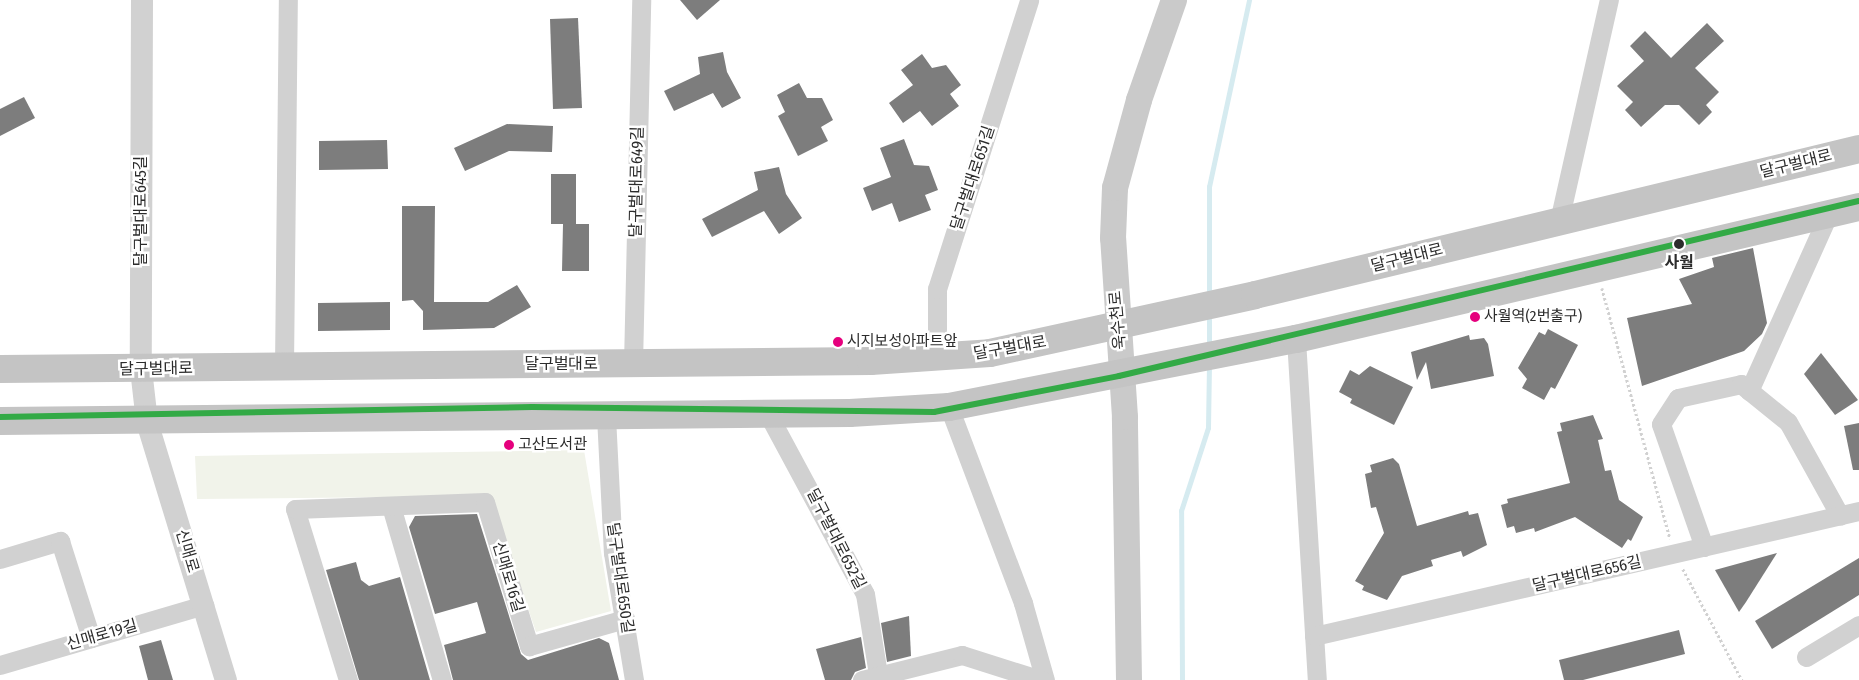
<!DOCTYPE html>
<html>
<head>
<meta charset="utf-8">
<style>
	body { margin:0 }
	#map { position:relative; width:1859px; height:680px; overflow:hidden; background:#fff; font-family:"Fira Sans Condensed","Noto Sans KR",sans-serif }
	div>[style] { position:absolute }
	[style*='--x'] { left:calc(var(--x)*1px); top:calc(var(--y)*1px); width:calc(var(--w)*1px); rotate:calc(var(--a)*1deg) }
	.green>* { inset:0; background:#f1f3ea }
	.stream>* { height:4.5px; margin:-2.25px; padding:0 2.25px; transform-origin:2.25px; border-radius:2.25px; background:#d6ebf0 }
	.building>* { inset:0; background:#7d7d7d }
	.path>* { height:2.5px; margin-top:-1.25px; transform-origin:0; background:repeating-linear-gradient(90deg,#d1d1d1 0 2.5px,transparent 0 5px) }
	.minor>* { height:19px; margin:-9.5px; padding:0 9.5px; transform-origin:9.5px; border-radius:9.5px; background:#d1d1d1 }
	.tertiary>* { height:22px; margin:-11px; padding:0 11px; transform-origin:11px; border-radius:11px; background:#d1d1d1 }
	.secondary>* { height:26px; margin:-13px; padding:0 13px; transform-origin:13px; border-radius:13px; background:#cacaca }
	.primary>* { height:28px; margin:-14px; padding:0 14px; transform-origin:14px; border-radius:14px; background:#c4c4c4 }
	.metro-1>* { height:6px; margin:-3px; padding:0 3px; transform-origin:3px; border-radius:3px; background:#33aa46 }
	.dots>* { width:14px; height:14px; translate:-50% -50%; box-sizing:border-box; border:2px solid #fff; border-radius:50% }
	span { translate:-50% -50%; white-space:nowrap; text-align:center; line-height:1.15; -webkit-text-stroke:5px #fff; paint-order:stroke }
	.bus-label { font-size:15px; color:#2c2c2c }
	.left { translate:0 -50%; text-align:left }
	.street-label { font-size:16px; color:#2c2c2c }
	.stop-label { font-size:16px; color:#2c2c2c; font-weight:700 }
</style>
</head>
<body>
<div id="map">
	<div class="green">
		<i style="clip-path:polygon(584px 450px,611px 611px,536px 632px,490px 496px,197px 499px,195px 456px)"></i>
	</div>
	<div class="stream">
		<i style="--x:1209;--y:295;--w:108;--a:-90"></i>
		<i style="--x:1209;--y:187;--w:191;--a:-77.9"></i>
		<i style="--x:1209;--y:348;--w:35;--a:-90"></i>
		<i style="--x:1182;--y:680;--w:169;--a:-90.3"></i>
		<i style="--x:1181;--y:511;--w:87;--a:-72"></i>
		<i style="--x:1208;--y:428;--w:62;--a:-89.1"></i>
	</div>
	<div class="building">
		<i style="clip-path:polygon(680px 0,720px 0,697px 20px)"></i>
		<i style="clip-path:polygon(578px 18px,582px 108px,553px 109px,550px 19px)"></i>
		<i style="clip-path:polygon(1707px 23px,1724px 41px,1695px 68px,1719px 92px,1706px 105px,1712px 112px,1699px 125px,1679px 105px,1665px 105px,1641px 127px,1625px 110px,1633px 102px,1617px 86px,1644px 61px,1630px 46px,1645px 31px,1671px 58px)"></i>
		<i style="clip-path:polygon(723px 52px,727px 72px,741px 98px,722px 108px,713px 93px,674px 111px,664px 91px,700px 74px,698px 57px)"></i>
		<i style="clip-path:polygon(922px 54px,932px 68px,946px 65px,961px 85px,950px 94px,959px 106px,932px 126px,920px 111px,903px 123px,889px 103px,913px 85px,901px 70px)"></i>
		<i style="clip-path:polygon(799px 83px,807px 98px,822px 98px,833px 120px,821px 127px,828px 141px,798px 156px,778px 116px,785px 112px,777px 95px)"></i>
		<i style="clip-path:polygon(24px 97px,35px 118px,0 136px,0 109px)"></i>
		<i style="clip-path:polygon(507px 124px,553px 126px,552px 152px,509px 151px,465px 171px,454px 148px)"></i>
		<i style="clip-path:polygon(904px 139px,914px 165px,929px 166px,938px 190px,925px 195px,931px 210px,899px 222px,892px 203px,872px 211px,863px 188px,891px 177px,880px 148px)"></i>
		<i style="clip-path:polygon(387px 140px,388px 169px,319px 170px,319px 141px)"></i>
		<i style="clip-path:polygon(779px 167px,786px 194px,802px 218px,779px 234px,764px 211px,712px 237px,702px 219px,758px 190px,754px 172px)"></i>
		<i style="clip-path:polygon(551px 174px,576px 174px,576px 224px,589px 224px,589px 271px,562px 271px,563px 224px,551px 224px)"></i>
		<i style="clip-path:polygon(402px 206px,435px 206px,434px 302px,488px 302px,517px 285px,531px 307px,494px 328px,423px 330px,423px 311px,413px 300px,402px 301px)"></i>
		<i style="clip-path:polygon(1753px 248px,1767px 323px,1762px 334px,1744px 351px,1642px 386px,1627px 318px,1692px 304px,1679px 279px,1714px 267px,1712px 258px)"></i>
		<i style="clip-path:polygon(390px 302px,390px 330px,318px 331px,318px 303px)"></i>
		<i style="clip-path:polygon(1548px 329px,1578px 345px,1555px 389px,1551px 387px,1544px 400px,1522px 388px,1527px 379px,1518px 368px,1539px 332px,1545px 335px)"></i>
		<i style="clip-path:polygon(1469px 335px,1470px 340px,1484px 338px,1488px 344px,1494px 376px,1431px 389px,1426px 362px,1417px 380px,1411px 352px)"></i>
		<i style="clip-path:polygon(1821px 353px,1858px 400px,1835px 415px,1804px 374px)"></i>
		<i style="clip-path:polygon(1370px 366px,1413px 387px,1394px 425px,1350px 403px,1352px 399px,1339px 392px,1350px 370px,1359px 375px)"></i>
		<i style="clip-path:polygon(1593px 415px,1603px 439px,1598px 440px,1605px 471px,1611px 470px,1619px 500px,1643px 517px,1631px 541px,1628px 539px,1622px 548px,1575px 517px,1535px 532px,1534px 528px,1516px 533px,1514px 526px,1507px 528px,1501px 505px,1508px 503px,1507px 499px,1570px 483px,1557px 432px,1562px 431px,1560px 423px)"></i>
		<i style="clip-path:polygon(1859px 423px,1859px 470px,1853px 470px,1844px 426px)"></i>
		<i style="clip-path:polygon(1393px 458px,1399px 464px,1417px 526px,1468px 511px,1469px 515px,1478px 513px,1487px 545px,1463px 557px,1461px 551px,1431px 560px,1433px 566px,1402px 576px,1387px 600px,1362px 590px,1364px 586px,1355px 581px,1384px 533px,1376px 507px,1371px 508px,1365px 474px,1372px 472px,1370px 465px)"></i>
		<i style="clip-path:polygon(477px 514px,521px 654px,528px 660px,599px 638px,609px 643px,619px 680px,453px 680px,444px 645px,486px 633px,477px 602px,435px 614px,409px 527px,415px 516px)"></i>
		<i style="clip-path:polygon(1777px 553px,1746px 602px,1739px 612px,1715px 570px)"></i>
		<i style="clip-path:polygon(1859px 558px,1859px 595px,1772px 649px,1755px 621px)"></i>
		<i style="clip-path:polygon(356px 562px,361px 580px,369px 586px,400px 577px,430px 680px,359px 680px,326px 570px)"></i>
		<i style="clip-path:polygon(909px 616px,911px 656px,887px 662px,881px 623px)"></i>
		<i style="clip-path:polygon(1679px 630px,1685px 654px,1583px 680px,1564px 680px,1559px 660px)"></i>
		<i style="clip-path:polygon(861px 637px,866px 668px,855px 672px,851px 680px,825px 680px,816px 649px)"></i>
		<i style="clip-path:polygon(161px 640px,173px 680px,148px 680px,139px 646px)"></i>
	</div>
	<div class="path">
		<i style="--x:1602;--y:288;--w:260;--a:74.8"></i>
		<i style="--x:1683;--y:569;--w:126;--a:62"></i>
	</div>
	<div class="minor">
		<i style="--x:1559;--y:221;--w:227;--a:-77.3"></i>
		<i style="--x:1296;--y:339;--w:342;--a:86.5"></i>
		<i style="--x:937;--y:359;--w:70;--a:-90"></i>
		<i style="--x:937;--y:289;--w:303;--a:-72.3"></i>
		<i style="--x:633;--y:364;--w:364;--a:-88.7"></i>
		<i style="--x:284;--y:367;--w:367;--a:-89.4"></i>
		<i style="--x:1749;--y:391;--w:193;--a:-65.8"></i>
		<i style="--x:949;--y:407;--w:210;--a:69.3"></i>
		<i style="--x:1023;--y:603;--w:80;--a:74.1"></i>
		<i style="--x:768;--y:414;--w:204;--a:61.7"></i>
		<i style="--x:865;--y:594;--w:87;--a:80.8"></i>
		<i style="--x:606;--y:416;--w:137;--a:87.1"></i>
		<i style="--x:613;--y:553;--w:129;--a:80.6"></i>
		<i style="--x:391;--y:506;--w:181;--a:73.7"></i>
		<i style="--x:1704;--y:547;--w:130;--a:-109.3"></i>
		<i style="--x:1661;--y:424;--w:31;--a:-57"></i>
		<i style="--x:1678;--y:398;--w:65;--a:-12.5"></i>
		<i style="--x:1741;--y:384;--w:60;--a:39"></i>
		<i style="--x:1788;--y:422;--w:107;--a:61"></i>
		<i style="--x:0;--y:559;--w:63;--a:-16.7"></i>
		<i style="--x:60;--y:541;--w:102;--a:72.3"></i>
		<i style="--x:1314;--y:636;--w:559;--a:-12.92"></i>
		<i style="--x:1806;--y:657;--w:62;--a:-31.1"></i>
		<i style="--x:0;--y:665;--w:213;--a:-16.4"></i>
		<i style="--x:348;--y:680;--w:179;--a:-107.2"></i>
		<i style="--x:295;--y:509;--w:190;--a:-2.1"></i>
		<i style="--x:485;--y:502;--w:151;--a:73"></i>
		<i style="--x:529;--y:646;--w:100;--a:-15.7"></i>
		<i style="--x:862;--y:680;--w:103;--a:-14"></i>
		<i style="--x:962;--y:655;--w:83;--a:17.6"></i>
	</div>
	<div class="tertiary">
		<i style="--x:142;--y:0;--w:369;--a:90.2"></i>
		<i style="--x:141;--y:369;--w:53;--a:83.5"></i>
		<i style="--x:147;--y:422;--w:270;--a:73"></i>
	</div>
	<div class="secondary">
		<i style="--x:1129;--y:680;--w:263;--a:-90.9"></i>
		<i style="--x:1125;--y:417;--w:179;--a:-93.8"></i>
		<i style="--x:1113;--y:238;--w:50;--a:-87.7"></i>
		<i style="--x:1115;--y:188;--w:91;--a:-74.7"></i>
		<i style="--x:1139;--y:100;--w:106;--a:-70.7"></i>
	</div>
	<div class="primary">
		<i style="--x:0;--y:369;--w:871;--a:-0.53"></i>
		<i style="--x:871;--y:361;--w:119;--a:-3.8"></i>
		<i style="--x:990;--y:353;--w:271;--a:-12.3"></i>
		<i style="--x:1255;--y:295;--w:621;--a:-13.59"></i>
		<i style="--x:0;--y:421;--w:850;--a:-0.54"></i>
		<i style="--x:850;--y:413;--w:99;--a:-3.5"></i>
		<i style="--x:949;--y:407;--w:354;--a:-11.1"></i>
		<i style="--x:1296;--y:339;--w:578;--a:-13.2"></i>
	</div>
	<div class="metro-1">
		<i style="--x:0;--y:417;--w:532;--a:-1.08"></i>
		<i style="--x:532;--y:407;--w:402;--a:0.7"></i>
		<i style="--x:934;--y:412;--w:188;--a:-11"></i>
		<i style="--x:1119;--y:376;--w:760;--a:-13.31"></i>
	</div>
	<div class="dots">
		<i style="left:1679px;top:244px;background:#2c2c2c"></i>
		<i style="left:1475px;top:317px;background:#e5007d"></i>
		<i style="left:838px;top:342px;background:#e5007d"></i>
		<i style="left:509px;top:445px;background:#e5007d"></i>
	</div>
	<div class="bus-label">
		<span class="left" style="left:1484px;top:317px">사월역(2번출구)</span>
		<span class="left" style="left:847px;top:342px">시지보성아파트앞</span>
		<span class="left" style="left:518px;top:445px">고산도서관</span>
	</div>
	<div class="street-label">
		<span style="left:1796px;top:164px;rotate:-14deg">달구벌대로</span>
		<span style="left:973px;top:178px;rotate:-72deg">달구벌대로651길</span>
		<span style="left:637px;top:182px;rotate:-89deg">달구벌대로649길</span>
		<span style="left:141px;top:211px;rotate:-90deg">달구벌대로645길</span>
		<span style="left:1407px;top:258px;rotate:-14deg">달구벌대로</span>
		<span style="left:1118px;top:320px;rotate:-95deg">욱수천로</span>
		<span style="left:1010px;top:348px;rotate:-10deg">달구벌대로</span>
		<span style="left:561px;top:364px">달구벌대로</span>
		<span style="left:156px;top:369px;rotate:-1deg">달구벌대로</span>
		<span style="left:836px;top:539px;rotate:63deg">달구벌대로652길</span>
		<span style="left:187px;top:551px;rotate:73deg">신매로</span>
		<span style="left:1587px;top:574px;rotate:-13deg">달구벌대로656길</span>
		<span style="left:508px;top:577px;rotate:73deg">신매로16길</span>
		<span style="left:620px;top:578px;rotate:82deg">달구벌대로650길</span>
		<span style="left:102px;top:635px;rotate:-16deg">신매로19길</span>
	</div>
	<div class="stop-label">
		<span style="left:1679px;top:263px">사월</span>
	</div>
</div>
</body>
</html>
